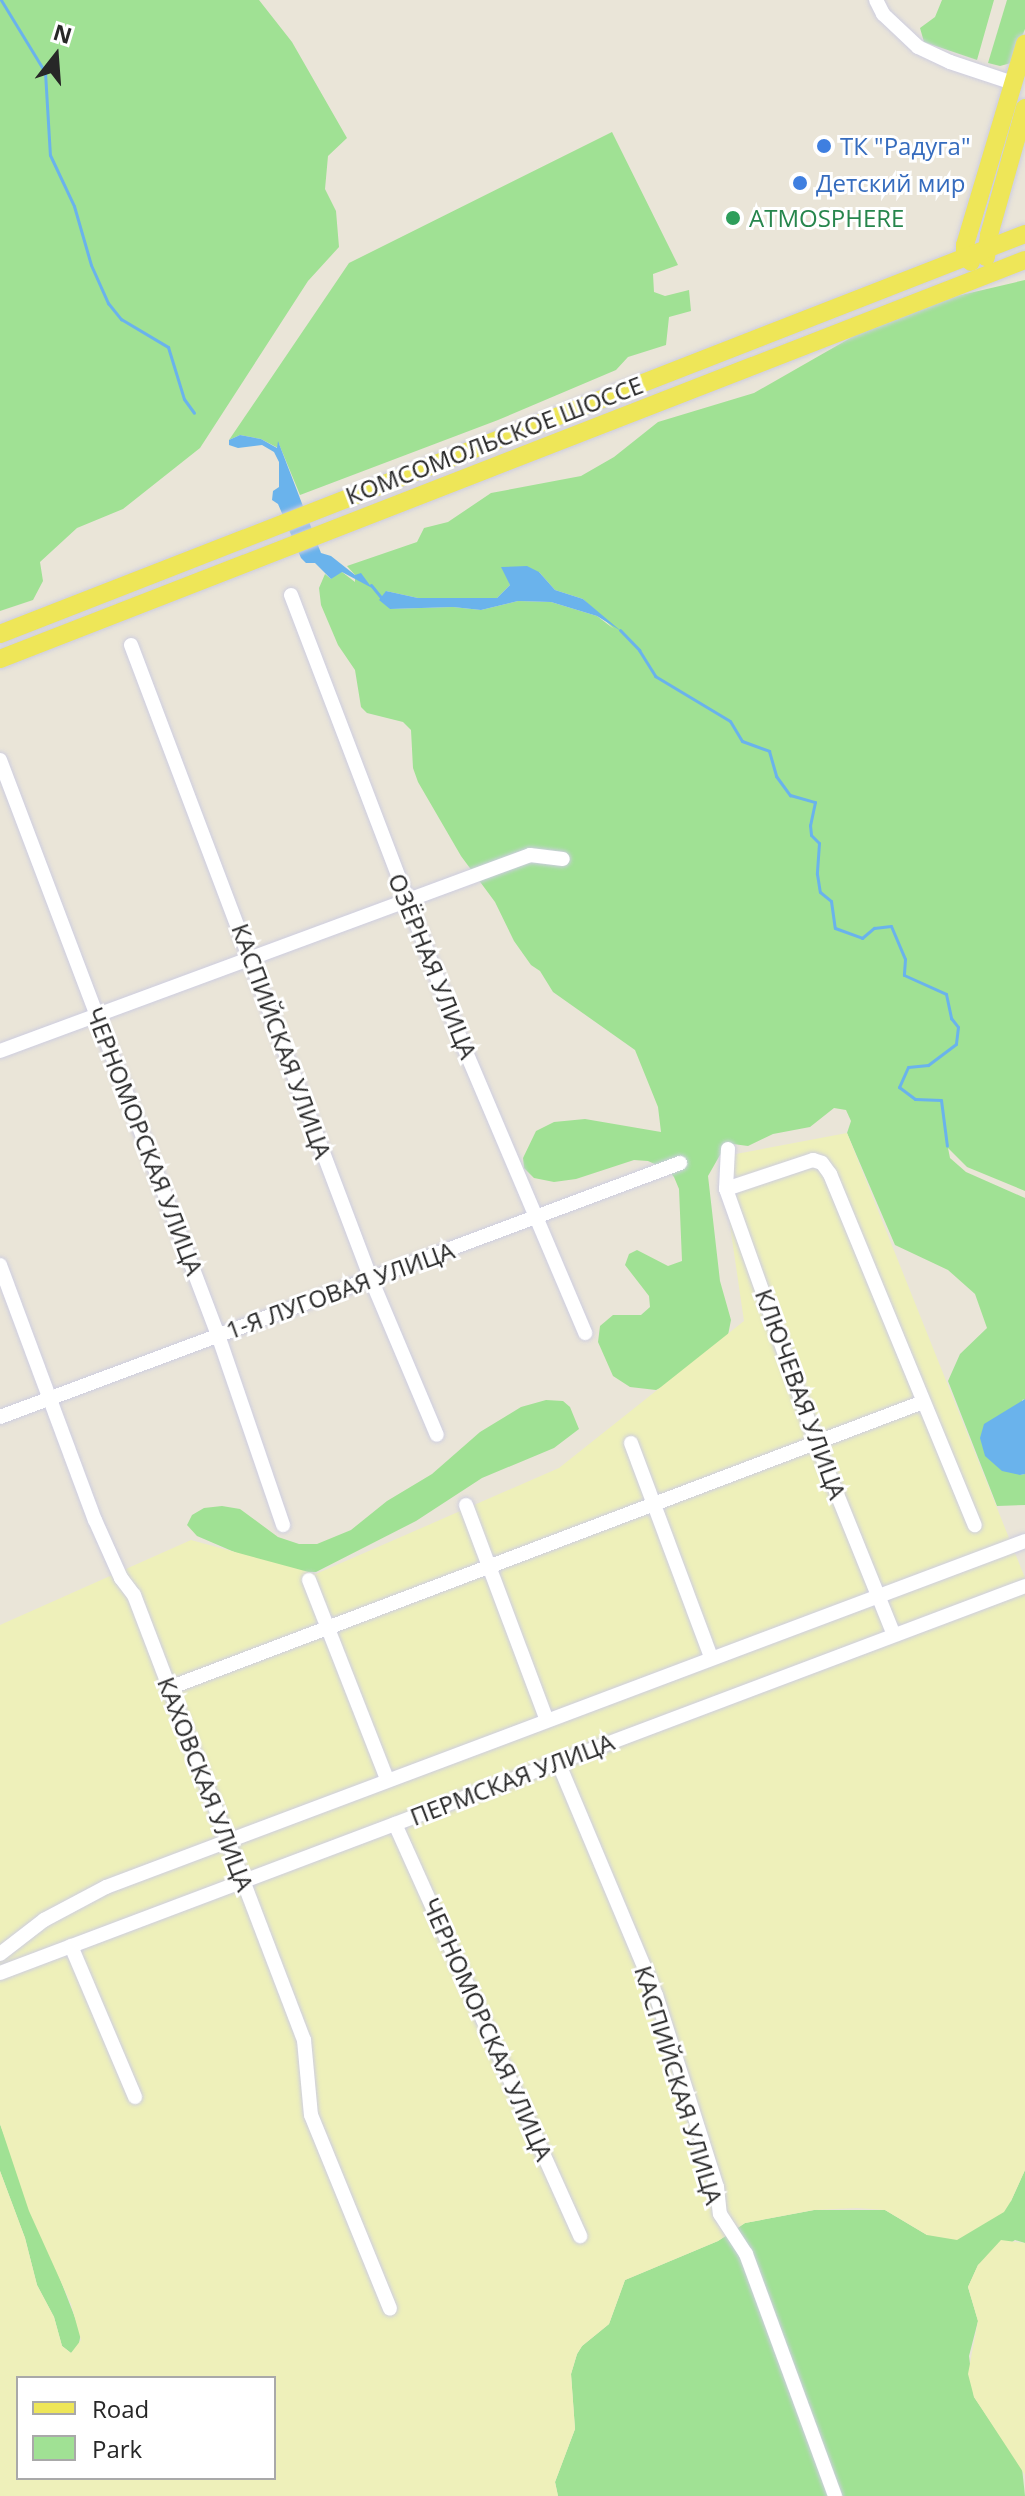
<!DOCTYPE html>
<html>
<head>
<meta charset="utf-8">
<style>
	body { margin:0 }
	#map { position:relative; width:1025px; height:2496px; overflow:hidden; background:#eae5d8; font-family:"Open Sans",sans-serif }
	div>[style] { position:absolute }
	[style*='--x'] { left:calc(var(--x)*1px); top:calc(var(--y)*1px); width:calc(var(--w)*1px); rotate:calc(var(--a)*1deg) }
	.green>* { inset:0; background:#a0e194 }
	.sand>* { inset:0; background:#eef0ba }
	.water>* { inset:0; background:#6ab3ec }
	.stream>* { height:3px; margin:-1.5px; padding:0 1.5px; transform-origin:1.5px; border-radius:1.5px; background:#6ab3ec }
	.roads { filter:drop-shadow(0 0 2px #cdcde0) drop-shadow(0 0 2px #cdcde0) }
	.minor>* { height:14px; margin:-7px; padding:0 7px; transform-origin:7px; border-radius:7px; background:#fff }
	.major>* { height:18px; margin:-9px; padding:0 9px; transform-origin:9px; border-radius:9px; background:#eee658 }
	.dots>* { width:22px; height:22px; translate:-50% -50%; box-sizing:border-box; border:4px solid #fff; border-radius:50% }
	span { translate:-50% -50%; white-space:nowrap; text-align:center; line-height:1.15; -webkit-text-stroke:6px #fff; paint-order:stroke }
	.shop-label { font-size:24px; color:#366cbe }
	.left { translate:0 -50%; text-align:left }
	.leisure-label { font-size:24px; color:#27864d }
	.street-label { font-size:24px; color:#272727 }
	.legend { position:absolute; left:16px; top:2376px; width:260px; height:104px; box-sizing:border-box; background:#fff; border:2px solid #a9a9a9; margin:0; padding:10px 14px; list-style:none; font-size:24px; color:#272727 }
	.legend li { display:flex; align-items:center; gap:16px; height:40px }
	.legend b { width:40px; border:2px solid #a9a9a9 }
	.north { position:absolute; left:16px; top:16px; width:80px; height:80px; -webkit-text-stroke:6px #fff; paint-order:stroke; rotate:17deg; font-size:22px; font-weight:700; line-height:32px; text-align:center; color:#272727 }
	.north::after { content:''; display:block; margin:auto; width:28px; height:36px; background:#272727; clip-path:polygon(50% 0,100% 100%,50% 72%,0 100%) }
</style>
</head>
<body>
<div id="map">
	<div class="green">
		<i style="clip-path:polygon(0 0,259px 0,292px 42px,347px 138px,328px 156px,325px 189px,336px 211px,339px 247px,308px 281px,200px 448px,123px 509px,77px 528px,40px 562px,43px 581px,33px 600px,0 611px)"></i>
		<i style="clip-path:polygon(942px 0,994px 0,977px 60px,924px 42px,920px 28px,935px 17px)"></i>
		<i style="clip-path:polygon(1007px 0,1025px 0,1025px 29px,1011px 63px,1000px 66px,988px 63px)"></i>
		<i style="clip-path:polygon(612px 132px,678px 265px,653px 274px,654px 292px,665px 296px,689px 290px,691px 311px,669px 317px,666px 345px,628px 357px,616px 370px,498px 420px,300px 495px,279px 444px,278px 448px,261px 439px,240px 435px,229px 440px,349px 263px)"></i>
		<i style="clip-path:polygon(evenodd,1025px 280px,1025px 1191px,967px 1167px,948px 1148px,950px 1158px,966px 1172px,1025px 1198px,1025px 1399px,1022px 1400px,1020px 1475px,1025px 1474px,1025px 1505px,997px 1506px,948px 1381px,960px 1354px,987px 1328px,975px 1294px,948px 1270px,895px 1245px,847px 1133px,851px 1121px,846px 1110px,834px 1108px,810px 1127px,773px 1134px,748px 1146px,733px 1144px,720px 1155px,708px 1176px,720px 1281px,731px 1320px,728px 1335px,722px 1344px,679px 1379px,656px 1390px,630px 1387px,613px 1376px,598px 1342px,600px 1326px,613px 1315px,641px 1315px,650px 1307px,649px 1296px,625px 1265px,629px 1254px,637px 1250px,668px 1266px,682px 1261px,679px 1189px,674px 1177px,668px 1170px,648px 1161px,634px 1160px,576px 1179px,554px 1182px,534px 1178px,524px 1168px,523px 1158px,536px 1131px,554px 1122px,585px 1119px,661px 1132px,658px 1107px,635px 1050px,553px 992px,540px 971px,531px 965px,514px 941px,495px 902px,461px 856px,418px 782px,413px 768px,411px 730px,403px 722px,367px 713px,361px 707px,355px 670px,338px 645px,321px 605px,319px 588px,325px 574px,331px 579px,337px 573px,342px 572px,355px 582px,355px 575px,347px 566px,417px 542px,424px 528px,448px 522px,491px 493px,581px 476px,614px 457px,658px 422px,754px 393px,901px 309px,1025px 280px,539px 572px,555px 590px,583px 599px,614px 629px,597px 616px,551px 602px,518px 601px,481px 610px,453px 607px,390px 609px,386px 591px,418px 598px,497px 598px,510px 585px,509px 580px,539px 572px)"></i>
		<i style="clip-path:polygon(546px 1400px,563px 1401px,570px 1407px,579px 1429px,554px 1448px,482px 1478px,416px 1521px,316px 1572px,292px 1573px,272px 1568px,197px 1536px,187px 1525px,192px 1515px,204px 1508px,222px 1506px,240px 1509px,278px 1537px,299px 1544px,317px 1544px,351px 1530px,387px 1501px,432px 1474px,480px 1432px,521px 1407px)"></i>
		<i style="clip-path:polygon(0 2124px,81px 2333px,78px 2348px,71px 2353px,62px 2346px,54px 2317px,37px 2285px,25px 2238px,0 2171px)"></i>
		<i style="clip-path:polygon(1025px 2170px,1025px 2243px,1015px 2240px,978px 2265px,968px 2287px,978px 2321px,969px 2356px,974px 2397px,1022px 2468px,1025px 2496px,558px 2496px,555px 2482px,575px 2429px,571px 2374px,577px 2354px,582px 2346px,609px 2324px,625px 2280px,718px 2241px,745px 2223px,814px 2210px,885px 2210px,927px 2235px,1011px 2201px)"></i>
	</div>
	<div class="sand">
		<i style="clip-path:polygon(evenodd,847px 1133px,1025px 1578px,1025px 2170px,1011px 2201px,1004px 2212px,957px 2240px,927px 2235px,885px 2210px,857px 2208px,814px 2210px,745px 2223px,718px 2241px,625px 2280px,609px 2324px,582px 2346px,577px 2354px,571px 2374px,575px 2429px,555px 2482px,558px 2496px,0 2496px,0 2171px,25px 2238px,37px 2285px,54px 2317px,62px 2346px,71px 2353px,81px 2340px,71px 2304px,29px 2211px,0 2124px,0 1625px,191px 1540px,316px 1574px,559px 1468px,744px 1321px,720px 1157px,847px 1133px,18px 2378px,274px 2378px,274px 2478px,18px 2478px,18px 2378px)"></i>
		<i style="clip-path:polygon(1001px 2240px,1025px 2243px,1025px 2475px,974px 2397px,968px 2374px,978px 2321px,968px 2287px,978px 2265px)"></i>
	</div>
	<div class="water">
		<i style="clip-path:polygon(240px 435px,261px 439px,277px 448px,278px 441px,321px 553px,331px 556px,355px 575px,361px 573px,372px 588px,342px 572px,331px 579px,315px 563px,306px 563px,301px 558px,278px 504px,272px 500px,273px 491px,279px 487px,279px 462px,274px 452px,262px 445px,238px 448px,229px 445px,229px 440px)"></i>
		<i style="clip-path:polygon(527px 566px,539px 572px,555px 590px,583px 599px,621px 631px,597px 616px,551px 602px,518px 601px,481px 610px,453px 607px,390px 609px,379px 600px,386px 591px,418px 598px,497px 598px,510px 585px,501px 567px)"></i>
		<i style="clip-path:polygon(1025px 1399px,1025px 1474px,1020px 1475px,1002px 1471px,985px 1456px,980px 1438px,984px 1424px)"></i>
	</div>
	<div class="stream">
		<i style="--x:1;--y:0;--w:84;--a:58.6"></i>
		<i style="--x:45;--y:72;--w:83;--a:86.6"></i>
		<i style="--x:50;--y:155;--w:56;--a:64.8"></i>
		<i style="--x:74;--y:206;--w:61;--a:73.9"></i>
		<i style="--x:91;--y:265;--w:42;--a:65.9"></i>
		<i style="--x:108;--y:303;--w:21;--a:51"></i>
		<i style="--x:121;--y:319;--w:55;--a:30.8"></i>
		<i style="--x:168;--y:347;--w:54;--a:72.9"></i>
		<i style="--x:184;--y:399;--w:17;--a:54"></i>
		<i style="--x:371;--y:585;--w:19;--a:51"></i>
		<i style="--x:620;--y:630;--w:28;--a:46"></i>
		<i style="--x:639;--y:650;--w:31;--a:58"></i>
		<i style="--x:655;--y:676;--w:87;--a:31"></i>
		<i style="--x:730;--y:721;--w:23;--a:59"></i>
		<i style="--x:742;--y:741;--w:29;--a:20"></i>
		<i style="--x:769;--y:751;--w:26;--a:74"></i>
		<i style="--x:776;--y:776;--w:24;--a:54"></i>
		<i style="--x:790;--y:795;--w:26;--a:16"></i>
		<i style="--x:815;--y:802;--w:24;--a:102"></i>
		<i style="--x:810;--y:825;--w:10;--a:84"></i>
		<i style="--x:811;--y:835;--w:11;--a:45"></i>
		<i style="--x:819;--y:843;--w:31;--a:94"></i>
		<i style="--x:817;--y:874;--w:18;--a:81"></i>
		<i style="--x:820;--y:892;--w:14;--a:39"></i>
		<i style="--x:831;--y:901;--w:27;--a:82"></i>
		<i style="--x:835;--y:928;--w:29;--a:20"></i>
		<i style="--x:862;--y:938;--w:16;--a:-40"></i>
		<i style="--x:874;--y:928;--w:17;--a:-7"></i>
		<i style="--x:891;--y:926;--w:36;--a:67"></i>
		<i style="--x:905;--y:959;--w:16;--a:94"></i>
		<i style="--x:904;--y:975;--w:46;--a:24.3"></i>
		<i style="--x:946;--y:994;--w:25;--a:78"></i>
		<i style="--x:951;--y:1018;--w:11;--a:52"></i>
		<i style="--x:958;--y:1027;--w:17;--a:97"></i>
		<i style="--x:956;--y:1044;--w:35;--a:143"></i>
		<i style="--x:928;--y:1065;--w:20;--a:174"></i>
		<i style="--x:908;--y:1067;--w:22;--a:114"></i>
		<i style="--x:899;--y:1087;--w:20;--a:37"></i>
		<i style="--x:915;--y:1099;--w:26;--a:2"></i>
		<i style="--x:941;--y:1100;--w:46;--a:82.6"></i>
	</div>
	<div class="roads">
		<div class="minor">
			<i style="--x:876;--y:0;--w:16;--a:63"></i>
			<i style="--x:883;--y:14;--w:48;--a:43.3"></i>
			<i style="--x:918;--y:47;--w:35;--a:25"></i>
			<i style="--x:950;--y:62;--w:66;--a:18.4"></i>
			<i style="--x:291;--y:595;--w:482;--a:69.1"></i>
			<i style="--x:463;--y:1045;--w:313;--a:67"></i>
			<i style="--x:131;--y:645;--w:678;--a:69.27"></i>
			<i style="--x:371;--y:1279;--w:169;--a:67.1"></i>
			<i style="--x:0;--y:760;--w:615;--a:69.24"></i>
			<i style="--x:218;--y:1335;--w:201;--a:71.1"></i>
			<i style="--x:0;--y:1051;--w:565;--a:-20.29"></i>
			<i style="--x:530;--y:855;--w:33;--a:7"></i>
			<i style="--x:728;--y:1149;--w:40;--a:92.9"></i>
			<i style="--x:726;--y:1189;--w:269;--a:70.4"></i>
			<i style="--x:816;--y:1442;--w:208;--a:68"></i>
			<i style="--x:726;--y:1189;--w:92;--a:-18.4"></i>
			<i style="--x:813;--y:1160;--w:9;--a:18"></i>
			<i style="--x:822;--y:1163;--w:14;--a:54"></i>
			<i style="--x:830;--y:1174;--w:380;--a:67.6"></i>
			<i style="--x:0;--y:1265;--w:272;--a:69.6"></i>
			<i style="--x:95;--y:1520;--w:64;--a:65.9"></i>
			<i style="--x:121;--y:1578;--w:21;--a:53"></i>
			<i style="--x:134;--y:1595;--w:476;--a:69.1"></i>
			<i style="--x:304;--y:2040;--w:75;--a:84.7"></i>
			<i style="--x:311;--y:2115;--w:209;--a:67.8"></i>
			<i style="--x:0;--y:1417;--w:726;--a:-20.48"></i>
			<i style="--x:631;--y:1443;--w:228;--a:69.5"></i>
			<i style="--x:466;--y:1505;--w:228;--a:69.4"></i>
			<i style="--x:309;--y:1580;--w:214;--a:68.6"></i>
			<i style="--x:169;--y:1688;--w:806;--a:-20.77"></i>
			<i style="--x:558;--y:1762;--w:253;--a:67.2"></i>
			<i style="--x:656;--y:1995;--w:201;--a:72.4"></i>
			<i style="--x:717;--y:2187;--w:27;--a:84"></i>
			<i style="--x:720;--y:2214;--w:48;--a:57"></i>
			<i style="--x:746;--y:2254;--w:258;--a:69.8"></i>
			<i style="--x:395;--y:1824;--w:452;--a:65.8"></i>
			<i style="--x:71;--y:1946;--w:164;--a:67"></i>
			<i style="--x:0;--y:1954;--w:56;--a:-37.7"></i>
			<i style="--x:44;--y:1920;--w:70;--a:-28"></i>
			<i style="--x:106;--y:1887;--w:982;--a:-20.63"></i>
			<i style="--x:0;--y:1973;--w:1096;--a:-20.68"></i>
		</div>
		<div class="major">
			<i style="--x:986;--y:257;--w:22;--a:-82"></i>
			<i style="--x:989;--y:235;--w:132;--a:-74.2"></i>
			<i style="--x:971;--y:262;--w:8;--a:-135"></i>
			<i style="--x:965;--y:256;--w:11;--a:-90"></i>
			<i style="--x:965;--y:245;--w:210;--a:-73.4"></i>
			<i style="--x:0;--y:634;--w:1100;--a:-21.32"></i>
			<i style="--x:0;--y:659;--w:1100;--a:-21.27"></i>
		</div>
	</div>
	<div class="dots">
		<i style="left:824px;top:146px;background:#3f7fe0"></i>
		<i style="left:800px;top:183px;background:#3f7fe0"></i>
		<i style="left:733px;top:218px;background:#2e9e5b"></i>
	</div>
	<div class="shop-label">
		<span class="left" style="left:840px;top:146px">ТК "Радуга"</span>
		<span class="left" style="left:816px;top:183px">Детский мир</span>
	</div>
	<div class="leisure-label">
		<span class="left" style="left:749px;top:218px">ATMOSPHERE</span>
	</div>
	<div class="street-label">
		<span style="left:494px;top:440px;rotate:-21deg">КОМСОМОЛЬСКОЕ ШОССЕ</span>
		<span style="left:433px;top:966px;rotate:68deg">ОЗЁРНАЯ УЛИЦА</span>
		<span style="left:282px;top:1041px;rotate:70deg">КАСПИЙСКАЯ УЛИЦА</span>
		<span style="left:145px;top:1141px;rotate:69deg">ЧЕРНОМОРСКАЯ УЛИЦА</span>
		<span style="left:340px;top:1290px;rotate:-20deg">1-Я ЛУГОВАЯ УЛИЦА</span>
		<span style="left:801px;top:1394px;rotate:70deg">КЛЮЧЕВАЯ УЛИЦА</span>
		<span style="left:512px;top:1779px;rotate:-21deg">ПЕРМСКАЯ УЛИЦА</span>
		<span style="left:206px;top:1784px;rotate:69deg">КАХОВСКАЯ УЛИЦА</span>
		<span style="left:488px;top:2029px;rotate:66deg">ЧЕРНОМОРСКАЯ УЛИЦА</span>
		<span style="left:679px;top:2085px;rotate:73deg">КАСПИЙСКАЯ УЛИЦА</span>
	</div>
	<ul class="legend">
	<li><b style="height:10px;background:#eee658"></b>Road</li>
	<li><b style="height:22px;background:#a0e194"></b>Park</li>
	</ul>
	<div class="north">N</div>
</div>
</body>
</html>
